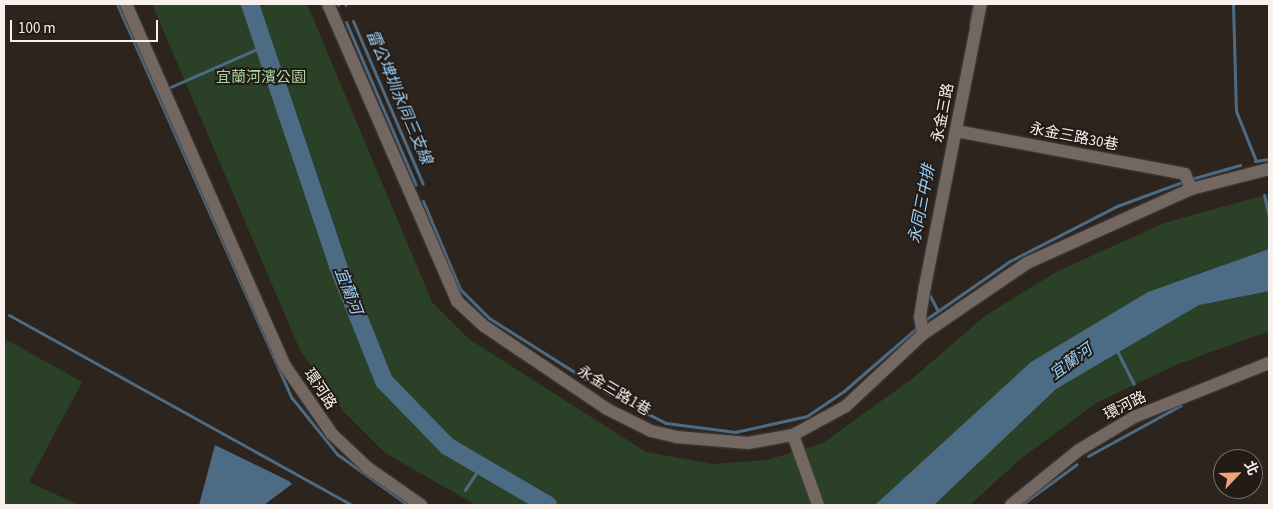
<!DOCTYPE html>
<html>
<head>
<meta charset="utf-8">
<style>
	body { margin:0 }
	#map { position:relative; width:1273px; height:509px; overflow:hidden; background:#2d241e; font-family:"Source Sans 3","Noto Sans TC",sans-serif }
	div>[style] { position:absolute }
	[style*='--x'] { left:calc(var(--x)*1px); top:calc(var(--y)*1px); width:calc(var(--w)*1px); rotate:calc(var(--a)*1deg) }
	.green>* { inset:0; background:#2b4127 }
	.water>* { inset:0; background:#4c6c86 }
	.stream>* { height:3px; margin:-1.5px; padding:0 1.5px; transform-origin:1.5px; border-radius:1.5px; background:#4c6c86 }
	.river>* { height:18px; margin:-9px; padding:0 9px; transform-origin:9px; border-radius:9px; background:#4c6c86 }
	.roads { filter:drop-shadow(0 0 1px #473f3a) drop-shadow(0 0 1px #473f3a) }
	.minor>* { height:12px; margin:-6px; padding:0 6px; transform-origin:6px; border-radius:6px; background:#736861 }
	span { translate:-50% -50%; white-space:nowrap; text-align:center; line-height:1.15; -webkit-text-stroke:4px #231b15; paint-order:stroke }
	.park-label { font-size:15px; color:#a9d5a1 }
	.street-label { font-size:15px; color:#f7f0ec }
	.water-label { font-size:16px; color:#98d0fc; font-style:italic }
	.frame { position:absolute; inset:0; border:5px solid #f7f0ec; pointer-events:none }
	.north { position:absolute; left:1213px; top:449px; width:50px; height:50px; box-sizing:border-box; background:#231b15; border:1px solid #78706b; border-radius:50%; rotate:66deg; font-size:14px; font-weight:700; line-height:20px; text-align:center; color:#f7f0ec }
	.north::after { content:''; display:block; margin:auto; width:18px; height:22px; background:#efa378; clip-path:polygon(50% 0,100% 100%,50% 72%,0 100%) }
	.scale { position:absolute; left:10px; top:20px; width:148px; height:22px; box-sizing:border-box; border:2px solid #f7f0ec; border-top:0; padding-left:6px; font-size:15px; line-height:18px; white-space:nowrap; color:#f7f0ec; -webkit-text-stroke:4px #231b15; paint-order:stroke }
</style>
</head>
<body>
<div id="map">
	<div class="green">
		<i style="clip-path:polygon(152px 4px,307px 4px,432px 302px,469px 339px,646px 452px,713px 464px,767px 460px,823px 443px,913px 378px,985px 316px,1056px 272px,1164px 223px,1269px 194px,1269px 331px,1178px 364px,1096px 403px,1019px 460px,970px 505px,476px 505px,385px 453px,344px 412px,300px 350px)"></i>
		<i style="clip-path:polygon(7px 340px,82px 382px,29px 482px,79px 505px,4px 505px,4px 346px)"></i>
	</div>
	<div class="water">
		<i style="clip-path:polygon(1269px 249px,1269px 291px,1199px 305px,1056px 389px,934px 505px,875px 505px,1031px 362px,1148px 292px)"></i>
		<i style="clip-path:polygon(215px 445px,289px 481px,292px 484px,264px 505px,199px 505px)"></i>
	</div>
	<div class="stream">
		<i style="--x:117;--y:4;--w:431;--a:66.1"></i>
		<i style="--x:292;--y:398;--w:72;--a:51.2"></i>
		<i style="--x:337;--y:454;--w:87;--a:35.7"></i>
		<i style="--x:338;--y:4;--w:1;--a:90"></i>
		<i style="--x:345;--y:4;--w:1;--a:45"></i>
		<i style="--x:1233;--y:4;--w:107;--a:88.4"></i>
		<i style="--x:1236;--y:111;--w:54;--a:68.2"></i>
		<i style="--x:353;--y:21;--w:177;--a:66.8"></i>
		<i style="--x:346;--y:22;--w:177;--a:66.8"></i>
		<i style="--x:970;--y:25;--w:21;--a:-79"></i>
		<i style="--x:166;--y:89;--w:109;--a:-23.7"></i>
		<i style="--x:1255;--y:161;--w:14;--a:-8"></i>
		<i style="--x:1191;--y:179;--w:51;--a:-15.9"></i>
		<i style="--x:1264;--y:195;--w:22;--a:77"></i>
		<i style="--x:423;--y:201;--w:95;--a:67.2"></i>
		<i style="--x:460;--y:289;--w:41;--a:45"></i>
		<i style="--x:489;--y:318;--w:142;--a:32.3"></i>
		<i style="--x:609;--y:394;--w:64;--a:27"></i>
		<i style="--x:666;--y:423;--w:70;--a:7.4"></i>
		<i style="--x:735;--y:432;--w:74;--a:-12.5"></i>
		<i style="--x:807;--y:416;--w:45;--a:-34"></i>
		<i style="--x:844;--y:391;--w:99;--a:-40.9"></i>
		<i style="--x:930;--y:296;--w:15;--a:62"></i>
		<i style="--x:9;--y:315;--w:392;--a:29"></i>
		<i style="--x:925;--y:320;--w:103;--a:-34.8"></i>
		<i style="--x:1010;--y:261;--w:120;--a:-27.2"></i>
		<i style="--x:1117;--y:206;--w:72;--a:-20.2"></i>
		<i style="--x:1116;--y:349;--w:39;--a:63"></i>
		<i style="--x:1140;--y:396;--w:8;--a:60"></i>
		<i style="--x:1088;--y:456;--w:106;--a:-28.7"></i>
		<i style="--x:465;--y:490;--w:31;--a:-57"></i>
		<i style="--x:1021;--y:505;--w:69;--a:-36.2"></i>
	</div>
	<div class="river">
		<i style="--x:250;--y:4;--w:276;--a:71.4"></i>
		<i style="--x:338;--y:266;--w:124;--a:68.2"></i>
		<i style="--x:384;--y:381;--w:91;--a:45.9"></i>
		<i style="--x:447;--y:446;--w:117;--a:30.3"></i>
	</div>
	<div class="roads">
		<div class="minor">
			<i style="--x:126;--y:4;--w:395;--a:66.3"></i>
			<i style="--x:285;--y:366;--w:83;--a:55.3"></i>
			<i style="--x:332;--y:434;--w:50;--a:43.4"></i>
			<i style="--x:368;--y:468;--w:65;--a:34.9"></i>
			<i style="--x:328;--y:4;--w:324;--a:66.5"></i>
			<i style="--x:457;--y:301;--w:37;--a:43"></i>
			<i style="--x:484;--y:326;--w:148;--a:34"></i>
			<i style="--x:607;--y:409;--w:49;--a:26.6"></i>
			<i style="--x:651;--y:431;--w:26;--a:13"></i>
			<i style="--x:676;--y:437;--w:72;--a:4.8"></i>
			<i style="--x:748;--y:443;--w:46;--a:-10.1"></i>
			<i style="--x:793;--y:435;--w:60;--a:-28.7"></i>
			<i style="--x:846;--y:406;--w:105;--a:-43.1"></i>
			<i style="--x:923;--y:334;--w:126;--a:-34.3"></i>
			<i style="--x:1027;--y:263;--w:180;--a:-24.3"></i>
			<i style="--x:1191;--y:189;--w:81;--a:-14.4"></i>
			<i style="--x:956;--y:131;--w:233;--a:10.6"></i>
			<i style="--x:1185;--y:174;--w:16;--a:68"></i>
			<i style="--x:923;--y:334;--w:17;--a:-100"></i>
			<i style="--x:920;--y:317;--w:31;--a:-81"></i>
			<i style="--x:925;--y:286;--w:288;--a:-78.8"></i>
			<i style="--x:793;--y:435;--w:74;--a:70.3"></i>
			<i style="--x:1011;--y:505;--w:87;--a:-39"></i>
			<i style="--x:1079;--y:450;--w:64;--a:-31"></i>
			<i style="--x:1134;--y:417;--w:145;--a:-21.8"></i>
		</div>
	</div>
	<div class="park-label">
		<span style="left:261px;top:78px">宜蘭河濱公園</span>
	</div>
	<div class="street-label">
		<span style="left:943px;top:113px;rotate:-79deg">永金三路</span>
		<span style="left:1074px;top:137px;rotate:11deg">永金三路30巷</span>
		<span style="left:320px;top:389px;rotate:56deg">環河路</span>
		<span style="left:614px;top:391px;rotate:31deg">永金三路1巷</span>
		<span style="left:1125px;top:406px;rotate:-27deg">環河路</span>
	</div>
	<div class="water-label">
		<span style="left:399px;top:97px;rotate:67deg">雷公埤圳永同三支線</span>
		<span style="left:922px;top:204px;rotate:-79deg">永同三中排</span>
		<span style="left:348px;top:291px;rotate:69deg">宜蘭河</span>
		<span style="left:1071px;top:362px;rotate:-36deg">宜蘭河</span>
	</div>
	<div class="frame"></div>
	<div class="north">北</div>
	<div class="scale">100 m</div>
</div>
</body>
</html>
